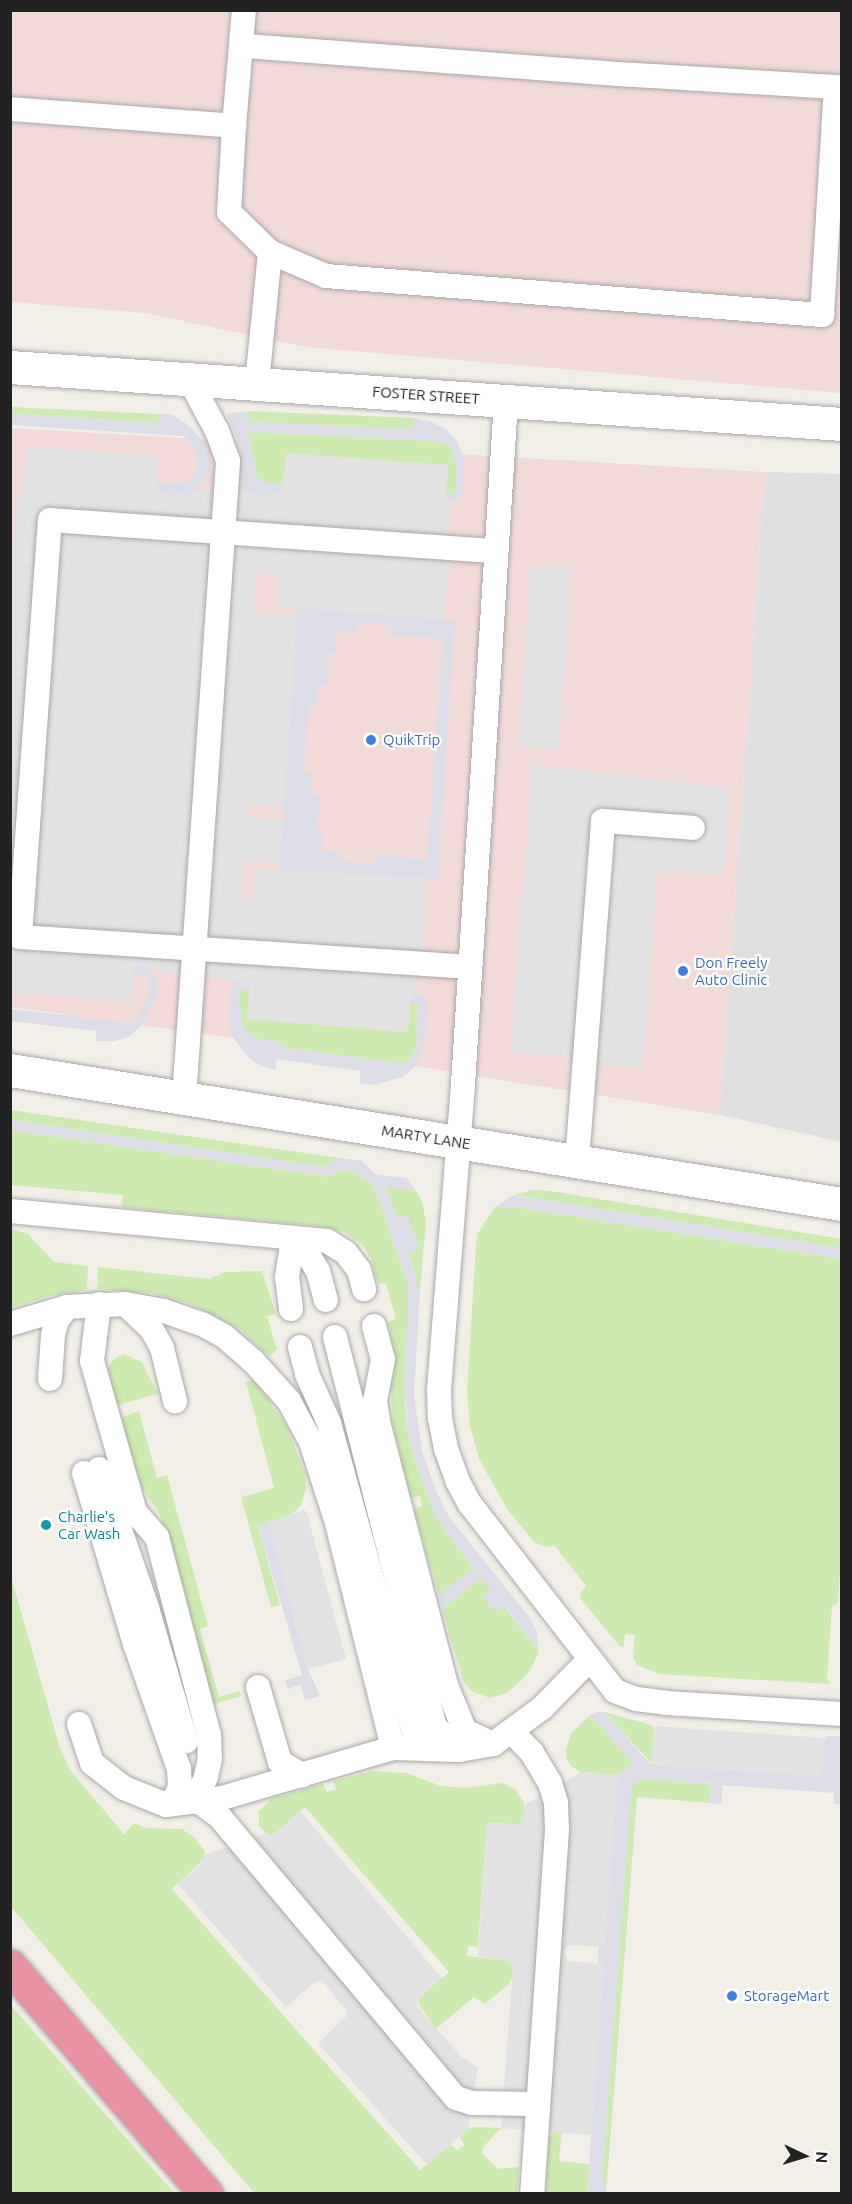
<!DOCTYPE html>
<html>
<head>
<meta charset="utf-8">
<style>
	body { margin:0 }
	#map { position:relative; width:852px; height:2204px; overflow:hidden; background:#f2efe9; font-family:Ubuntu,sans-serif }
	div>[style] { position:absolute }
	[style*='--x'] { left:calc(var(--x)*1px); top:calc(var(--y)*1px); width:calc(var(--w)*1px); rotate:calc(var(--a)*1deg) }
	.residential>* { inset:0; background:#e0dfdf }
	.commercial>* { inset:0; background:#f2dad9 }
	.grass>* { inset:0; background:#cdebb0 }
	.parking>* { inset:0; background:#e2e2e2 }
	.plaza>* { inset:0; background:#dddde8 }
	.roads { filter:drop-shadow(0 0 2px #a9a9a9) drop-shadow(0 0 2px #a9a9a9) }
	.lane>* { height:24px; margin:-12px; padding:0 12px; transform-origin:12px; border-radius:12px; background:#fff }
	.street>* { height:33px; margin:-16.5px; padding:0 16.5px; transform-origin:16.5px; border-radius:16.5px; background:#fff }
	.highway>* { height:33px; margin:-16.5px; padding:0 16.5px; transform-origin:16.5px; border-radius:16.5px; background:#e892a2 }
	.dots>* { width:16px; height:16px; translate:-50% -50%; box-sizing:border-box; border:3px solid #fff; border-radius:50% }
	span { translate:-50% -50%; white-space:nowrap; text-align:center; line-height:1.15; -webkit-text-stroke:4.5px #fff; paint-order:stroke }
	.street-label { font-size:15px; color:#222 }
	.shop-label { font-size:15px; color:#366cbe }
	.left { translate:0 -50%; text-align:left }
	.culture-label { font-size:15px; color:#0d838f }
	.frame { position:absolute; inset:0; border:12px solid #222; pointer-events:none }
	.north { position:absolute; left:774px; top:2126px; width:60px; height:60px; -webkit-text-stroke:4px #fff; paint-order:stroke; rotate:94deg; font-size:16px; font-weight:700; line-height:24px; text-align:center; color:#222 }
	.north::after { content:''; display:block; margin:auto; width:21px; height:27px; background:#222; clip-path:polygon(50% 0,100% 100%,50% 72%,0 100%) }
</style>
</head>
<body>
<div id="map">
	<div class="residential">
		<i style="clip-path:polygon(765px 472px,841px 474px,841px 1142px,720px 1115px)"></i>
	</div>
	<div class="commercial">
		<i style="clip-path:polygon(10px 11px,841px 11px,841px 393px,306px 347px,145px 313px,11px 302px)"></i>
		<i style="clip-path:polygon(10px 428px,765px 472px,720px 1115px,283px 1045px,11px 1007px)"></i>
	</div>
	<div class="grass">
		<i style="clip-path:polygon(11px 407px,159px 414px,159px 423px,11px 414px)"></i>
		<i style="clip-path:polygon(249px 411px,414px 418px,414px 429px,249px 422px)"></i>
		<i style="clip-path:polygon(247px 432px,435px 441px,450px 445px,456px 462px,456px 490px,453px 494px,446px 494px,447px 465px,286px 453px,283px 483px,278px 485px,266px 483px,256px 476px)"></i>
		<i style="clip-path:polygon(239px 990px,249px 990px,247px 1019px,408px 1032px,410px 1003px,418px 1004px,416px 1034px,418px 1034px,415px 1050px,406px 1064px,280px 1047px,280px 1042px,256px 1039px,244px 1029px,241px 1018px,241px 1007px,238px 1006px)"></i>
		<i style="clip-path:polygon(11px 1110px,249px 1145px,340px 1158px,324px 1167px,11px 1120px)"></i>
		<i style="clip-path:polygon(10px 1130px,328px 1177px,343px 1170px,355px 1172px,374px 1185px,409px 1287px,405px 1406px,410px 1446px,436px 1518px,474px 1569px,439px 1595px,414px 1509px,422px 1506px,420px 1496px,411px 1498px,393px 1425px,391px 1388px,396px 1359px,389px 1322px,396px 1319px,386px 1283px,378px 1284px,371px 1258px,363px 1245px,346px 1233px,329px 1227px,122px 1207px,123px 1195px,11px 1185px)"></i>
		<i style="clip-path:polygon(385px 1186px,417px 1192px,422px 1202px,426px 1221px,420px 1290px,408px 1252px,419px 1248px,397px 1219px)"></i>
		<i style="clip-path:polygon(531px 1190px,551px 1191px,841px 1239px,841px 1248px,514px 1195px)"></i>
		<i style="clip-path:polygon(495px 1207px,522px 1208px,841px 1259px,842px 1542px,838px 1603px,832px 1606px,827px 1679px,830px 1684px,659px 1674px,637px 1665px,633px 1657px,635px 1635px,625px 1634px,624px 1646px,620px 1647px,581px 1599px,580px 1594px,586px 1586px,554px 1545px,547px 1547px,534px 1542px,507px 1509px,479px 1459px,470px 1426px,467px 1392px,476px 1245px,478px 1233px)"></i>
		<i style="clip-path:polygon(10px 1228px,28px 1234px,54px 1262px,88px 1266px,87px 1290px,53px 1295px,11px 1307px)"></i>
		<i style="clip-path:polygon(98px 1267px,209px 1279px,225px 1272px,262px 1271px,276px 1314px,267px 1316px,277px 1350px,269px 1356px,239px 1329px,194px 1305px,152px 1293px,97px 1289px)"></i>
		<i style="clip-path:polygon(123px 1354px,142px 1362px,158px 1394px,117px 1405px,108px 1368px,114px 1359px)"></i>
		<i style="clip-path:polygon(254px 1380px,286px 1425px,305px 1472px,306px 1489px,301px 1505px,292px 1514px,258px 1526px,280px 1605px,271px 1607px,241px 1497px,274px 1488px,246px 1382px)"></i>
		<i style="clip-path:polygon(139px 1411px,157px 1478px,167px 1475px,208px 1626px,200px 1629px,219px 1697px,240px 1691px,241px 1696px,214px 1704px,166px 1531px,160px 1515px,137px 1479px,120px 1418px)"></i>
		<i style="clip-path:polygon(10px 1573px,59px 1745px,69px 1768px,80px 1782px,124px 1834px,134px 1823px,146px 1828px,182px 1829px,195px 1838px,205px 1852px,203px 1860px,172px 1889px,420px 2170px,451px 2144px,457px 2151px,465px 2145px,459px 2137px,468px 2129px,476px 2127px,501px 2128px,484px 2146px,482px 2153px,498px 2169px,519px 2167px,517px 2193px,254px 2193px,12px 1908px)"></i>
		<i style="clip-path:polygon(481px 1577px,539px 1651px,531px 1669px,521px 1681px,506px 1693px,490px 1698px,473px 1692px,464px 1683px,442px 1609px)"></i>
		<i style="clip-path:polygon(604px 1712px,652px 1725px,654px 1731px,652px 1764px)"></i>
		<i style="clip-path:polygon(589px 1716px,600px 1725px,634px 1764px,617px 1775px,581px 1772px,572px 1767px,567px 1759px,566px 1750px,571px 1733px)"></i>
		<i style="clip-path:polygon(373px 1771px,406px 1773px,441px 1786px,465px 1788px,502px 1783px,515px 1789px,524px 1803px,524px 1813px,520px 1824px,487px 1823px,478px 1947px,468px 1946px,467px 1956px,509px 1961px,513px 1968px,512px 1977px,509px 1984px,485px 2004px,474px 1997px,436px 2029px,418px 2003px,420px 1997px,449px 1972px,305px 1807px,274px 1834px,266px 1834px,259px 1826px,259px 1811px,271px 1799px,323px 1784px,327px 1792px,336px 1789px,334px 1781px)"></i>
		<i style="clip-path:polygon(643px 1779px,711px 1784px,710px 1803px,637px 1797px,607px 2182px,602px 2182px,631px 1783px)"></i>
		<i style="clip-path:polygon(11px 2005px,174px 2193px,11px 2193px)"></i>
		<i style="clip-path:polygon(554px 2132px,562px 2132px,559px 2161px,589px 2164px,587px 2193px,546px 2194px,549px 2137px)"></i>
	</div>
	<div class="parking">
		<i style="clip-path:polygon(27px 446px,157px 456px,156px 488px,188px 496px,198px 491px,244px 490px,259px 495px,283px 490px,286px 453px,448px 465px,446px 499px,451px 503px,449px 580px,446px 583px,443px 619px,278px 607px,278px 575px,266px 571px,256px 576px,254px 604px,258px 610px,261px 613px,297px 615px,284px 806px,250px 804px,244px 808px,246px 817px,283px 820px,280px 862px,247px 861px,243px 867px,241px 897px,246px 902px,253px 901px,256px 868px,424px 878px,424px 918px,416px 994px,410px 1000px,408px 1032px,247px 1019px,249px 988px,239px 981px,152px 970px,144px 965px,133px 971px,131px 1001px,11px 993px,10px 592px,17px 502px,24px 485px)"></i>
		<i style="clip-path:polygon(530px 566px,571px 568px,559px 749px,519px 746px)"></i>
		<i style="clip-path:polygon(532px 765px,729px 788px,724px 875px,658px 870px,642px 1067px,617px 1066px,560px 1056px,511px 1052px)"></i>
		<i style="clip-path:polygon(306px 1510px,346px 1659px,308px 1669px,269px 1522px)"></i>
		<i style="clip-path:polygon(655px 1726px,825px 1738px,823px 1776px,652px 1764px)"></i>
		<i style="clip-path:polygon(581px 1772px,617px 1775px,605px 1947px,570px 1945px,563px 1951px,568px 1961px,604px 1964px,592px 2135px,501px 2128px,513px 1968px,509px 1961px,478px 1957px,487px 1823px,520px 1824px,524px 1813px,523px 1806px)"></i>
		<i style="clip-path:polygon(300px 1811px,442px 1978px,420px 1997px,417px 2006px,461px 2057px,478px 2067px,468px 2129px,427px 2165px,318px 2043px,347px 2016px,346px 2010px,325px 1984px,317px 1981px,312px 1984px,286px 2007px,178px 1884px,199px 1866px,205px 1855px,266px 1834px,274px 1834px)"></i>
	</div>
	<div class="plaza">
		<i style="clip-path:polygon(249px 411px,250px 422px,413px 429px,414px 418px,432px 422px,447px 430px,458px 443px,464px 459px,463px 494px,458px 501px,447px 502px,446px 494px,453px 494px,456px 490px,457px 470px,450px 445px,435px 441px,248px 432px,258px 479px,278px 485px,283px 483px,280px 493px,269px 496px,250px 493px,242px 487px,241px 449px,227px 414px)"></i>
		<i style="clip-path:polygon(10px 414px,158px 423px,159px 414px,173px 415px,191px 427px,205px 444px,210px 458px,210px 470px,198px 491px,188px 496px,162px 494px,156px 488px,156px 482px,184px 483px,193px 477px,198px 469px,197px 451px,184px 436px,11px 425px)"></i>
		<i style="clip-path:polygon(evenodd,298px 608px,455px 620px,438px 879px,279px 870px,298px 608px,357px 623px,390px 625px,390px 635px,443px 639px,427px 859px,375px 855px,374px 863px,341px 861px,341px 853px,322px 851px,323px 829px,317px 828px,320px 796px,311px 795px,312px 773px,304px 772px,309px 706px,317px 706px,318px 684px,327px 685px,330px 654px,336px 654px,337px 631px,356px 632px,357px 623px)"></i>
		<i style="clip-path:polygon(144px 965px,152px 970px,156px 977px,156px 995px,146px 1021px,129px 1037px,114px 1041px,96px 1041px,96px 1031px,11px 1021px,11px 1009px,134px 1023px,147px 1002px,150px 980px,147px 976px,132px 974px,133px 971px,137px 966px)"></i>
		<i style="clip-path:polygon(235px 981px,243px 981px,249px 988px,249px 990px,239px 990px,238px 1006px,241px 1006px,241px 1018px,244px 1029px,256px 1038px,280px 1042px,280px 1047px,406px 1064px,415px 1050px,418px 1035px,416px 1034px,418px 1004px,410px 1003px,410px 1000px,416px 994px,424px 995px,428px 1003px,426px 1035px,420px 1057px,417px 1065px,403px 1077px,373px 1085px,359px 1083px,361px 1071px,277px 1059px,275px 1070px,262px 1066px,250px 1059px,230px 1034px,229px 992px)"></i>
		<i style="clip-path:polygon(11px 1120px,324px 1167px,340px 1158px,362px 1161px,375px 1174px,406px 1178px,417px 1192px,385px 1187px,397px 1218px,407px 1215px,419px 1248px,408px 1253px,420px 1290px,414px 1395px,422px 1451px,436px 1491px,449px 1517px,530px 1618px,536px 1630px,539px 1651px,506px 1608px,495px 1611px,488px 1605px,485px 1597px,490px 1589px,481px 1578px,442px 1609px,439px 1595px,474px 1568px,436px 1518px,410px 1446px,404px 1386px,409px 1287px,374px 1185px,355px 1172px,343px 1170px,328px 1177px,11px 1130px)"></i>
		<i style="clip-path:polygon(514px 1195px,841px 1248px,841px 1259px,522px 1208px,495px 1207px)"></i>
		<i style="clip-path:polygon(269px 1522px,308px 1669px,320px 1696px,305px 1700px,301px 1685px,288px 1689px,285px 1680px,302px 1675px,258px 1525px)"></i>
		<i style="clip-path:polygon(597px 1712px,604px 1712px,650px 1764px,822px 1776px,825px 1738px,827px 1736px,841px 1736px,842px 1804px,834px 1804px,834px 1793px,723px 1785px,721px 1804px,716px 1804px,710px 1803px,711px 1784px,643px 1779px,632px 1784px,602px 2181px,607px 2182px,606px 2193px,587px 2194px,604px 1964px,598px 1963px,599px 1946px,605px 1946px,617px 1775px,633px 1764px,600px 1725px,589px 1716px)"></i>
	</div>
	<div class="roads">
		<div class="lane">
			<i style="--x:10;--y:109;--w:225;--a:4.3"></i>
			<i style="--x:234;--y:126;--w:116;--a:-85.1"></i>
			<i style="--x:234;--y:126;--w:86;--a:93.3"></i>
			<i style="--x:229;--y:212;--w:57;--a:44.3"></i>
			<i style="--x:270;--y:252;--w:61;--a:23.2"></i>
			<i style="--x:326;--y:276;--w:498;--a:4.5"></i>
			<i style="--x:822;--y:315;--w:228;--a:-86.5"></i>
			<i style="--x:836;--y:87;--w:205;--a:-176.6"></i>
			<i style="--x:631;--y:75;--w:390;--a:-175.7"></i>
			<i style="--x:257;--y:383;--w:132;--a:-84.3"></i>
			<i style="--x:506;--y:401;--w:685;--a:93.6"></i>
			<i style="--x:463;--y:1085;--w:307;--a:94.5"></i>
			<i style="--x:439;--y:1391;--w:27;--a:88"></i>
			<i style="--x:440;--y:1418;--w:32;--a:79"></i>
			<i style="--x:446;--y:1449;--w:33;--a:70"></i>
			<i style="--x:457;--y:1480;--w:27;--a:62"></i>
			<i style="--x:470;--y:1504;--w:237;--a:52.2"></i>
			<i style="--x:615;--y:1691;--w:22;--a:21"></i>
			<i style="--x:636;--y:1699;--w:31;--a:7"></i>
			<i style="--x:667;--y:1703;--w:175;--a:3.6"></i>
			<i style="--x:470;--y:967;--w:451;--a:-176.2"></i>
			<i style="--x:20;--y:937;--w:418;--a:-85.9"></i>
			<i style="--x:50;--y:520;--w:446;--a:4"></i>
			<i style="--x:184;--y:1099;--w:640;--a:-86.05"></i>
			<i style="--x:228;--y:461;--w:32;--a:-110"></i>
			<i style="--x:217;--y:431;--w:59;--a:-118.3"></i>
			<i style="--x:577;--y:1161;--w:341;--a:-85.6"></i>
			<i style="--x:603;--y:821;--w:90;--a:4.4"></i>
			<i style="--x:10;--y:1211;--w:318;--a:5.4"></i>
			<i style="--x:327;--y:1241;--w:22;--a:32"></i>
			<i style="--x:346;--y:1253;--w:21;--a:53"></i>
			<i style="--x:359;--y:1270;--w:20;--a:75"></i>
			<i style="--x:293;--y:1238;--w:21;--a:47"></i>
			<i style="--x:307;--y:1253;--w:21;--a:59"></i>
			<i style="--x:318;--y:1271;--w:30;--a:75"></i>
			<i style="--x:99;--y:1304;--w:57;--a:97"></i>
			<i style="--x:92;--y:1361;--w:157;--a:74.1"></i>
			<i style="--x:135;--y:1512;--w:33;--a:49"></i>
			<i style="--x:157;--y:1537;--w:205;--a:75.3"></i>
			<i style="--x:209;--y:1735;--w:23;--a:88"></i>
			<i style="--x:210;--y:1758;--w:19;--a:102"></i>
			<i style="--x:206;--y:1777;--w:26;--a:115"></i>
			<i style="--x:125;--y:1304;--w:35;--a:43"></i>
			<i style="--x:151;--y:1328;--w:23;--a:61"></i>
			<i style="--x:162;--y:1348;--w:55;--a:76.2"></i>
			<i style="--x:291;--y:1309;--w:32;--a:-97"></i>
			<i style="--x:287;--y:1277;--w:39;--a:-81"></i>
			<i style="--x:10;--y:1324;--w:59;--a:-16.6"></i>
			<i style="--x:67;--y:1307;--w:58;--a:-3"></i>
			<i style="--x:125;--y:1304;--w:40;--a:10"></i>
			<i style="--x:164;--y:1311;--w:42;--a:19.3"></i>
			<i style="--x:204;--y:1325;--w:23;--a:29"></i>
			<i style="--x:224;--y:1336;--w:38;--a:41"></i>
			<i style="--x:253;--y:1361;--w:54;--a:48"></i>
			<i style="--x:289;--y:1401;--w:47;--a:61.8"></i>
			<i style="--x:311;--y:1442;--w:85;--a:72.2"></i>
			<i style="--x:337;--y:1523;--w:232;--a:76"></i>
			<i style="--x:374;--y:1326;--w:34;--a:75"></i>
			<i style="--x:383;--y:1359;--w:43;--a:100.8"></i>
			<i style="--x:375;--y:1401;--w:25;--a:81"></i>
			<i style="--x:379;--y:1426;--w:268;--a:75.5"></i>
			<i style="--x:446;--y:1685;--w:50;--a:67.6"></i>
			<i style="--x:465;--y:1731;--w:31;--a:25"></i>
			<i style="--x:335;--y:1337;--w:377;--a:75.7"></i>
			<i style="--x:428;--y:1702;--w:26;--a:74"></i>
			<i style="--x:435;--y:1727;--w:33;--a:44"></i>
			<i style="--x:300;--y:1347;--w:28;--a:75"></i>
			<i style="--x:307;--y:1374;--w:54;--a:65.8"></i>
			<i style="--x:329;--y:1423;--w:320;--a:74.6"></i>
			<i style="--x:414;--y:1732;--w:25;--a:43"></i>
			<i style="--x:50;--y:1379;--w:44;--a:-86.1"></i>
			<i style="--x:53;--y:1335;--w:16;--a:-75"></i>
			<i style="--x:57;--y:1320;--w:16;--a:-52"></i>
			<i style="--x:99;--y:1469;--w:147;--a:70.9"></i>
			<i style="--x:147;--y:1608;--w:139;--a:73.7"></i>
			<i style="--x:84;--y:1473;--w:178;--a:73.4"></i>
			<i style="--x:135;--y:1644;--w:133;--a:70.6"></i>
			<i style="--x:179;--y:1769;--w:18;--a:87"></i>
			<i style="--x:180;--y:1787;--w:12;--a:114"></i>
			<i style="--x:175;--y:1798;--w:11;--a:142"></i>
			<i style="--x:258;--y:1687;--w:78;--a:73.7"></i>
			<i style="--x:280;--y:1762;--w:26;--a:31"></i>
			<i style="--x:79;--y:1724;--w:41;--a:71.6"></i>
			<i style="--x:92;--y:1763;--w:41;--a:38"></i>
			<i style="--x:124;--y:1788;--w:45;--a:22"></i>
			<i style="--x:166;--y:1805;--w:56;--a:-7.1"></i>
			<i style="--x:222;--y:1798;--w:178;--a:-16.3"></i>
			<i style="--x:393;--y:1748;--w:66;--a:1.7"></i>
			<i style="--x:459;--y:1750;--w:35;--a:-10"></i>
			<i style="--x:493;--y:1744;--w:61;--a:-36.3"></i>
			<i style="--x:542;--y:1708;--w:67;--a:-45.6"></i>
			<i style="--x:512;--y:1732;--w:29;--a:46"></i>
			<i style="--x:532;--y:1753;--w:35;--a:59"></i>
			<i style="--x:550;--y:1783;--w:21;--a:73"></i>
			<i style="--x:556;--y:1803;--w:27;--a:88"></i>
			<i style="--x:557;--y:1830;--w:365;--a:93.9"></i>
			<i style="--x:198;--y:1801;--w:26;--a:36"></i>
			<i style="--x:219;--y:1816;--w:368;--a:50"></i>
			<i style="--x:456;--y:2098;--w:17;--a:17"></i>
			<i style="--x:472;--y:2103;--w:64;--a:0.9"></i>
		</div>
		<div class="street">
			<i style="--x:10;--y:367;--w:834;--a:3.92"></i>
			<i style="--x:10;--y:1070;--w:843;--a:9.15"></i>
		</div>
		<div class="highway">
			<i style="--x:10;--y:1966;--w:301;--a:49.3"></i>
		</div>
	</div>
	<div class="dots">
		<i style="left:371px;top:740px;background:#3f7fe0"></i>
		<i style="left:683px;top:971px;background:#3f7fe0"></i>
		<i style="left:46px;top:1525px;background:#0f9aa8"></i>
		<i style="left:732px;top:1996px;background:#3f7fe0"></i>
	</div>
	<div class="street-label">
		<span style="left:426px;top:395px;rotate:4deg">FOSTER STREET</span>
		<span style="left:426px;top:1137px;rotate:9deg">MARTY LANE</span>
	</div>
	<div class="shop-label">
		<span class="left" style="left:383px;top:740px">QuikTrip</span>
		<span class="left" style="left:695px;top:971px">Don Freely<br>Auto Clinic</span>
		<span class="left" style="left:744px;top:1996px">StorageMart</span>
	</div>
	<div class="culture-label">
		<span class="left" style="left:58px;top:1525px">Charlie's<br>Car Wash</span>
	</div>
	<div class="frame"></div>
	<div class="north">N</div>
</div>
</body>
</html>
